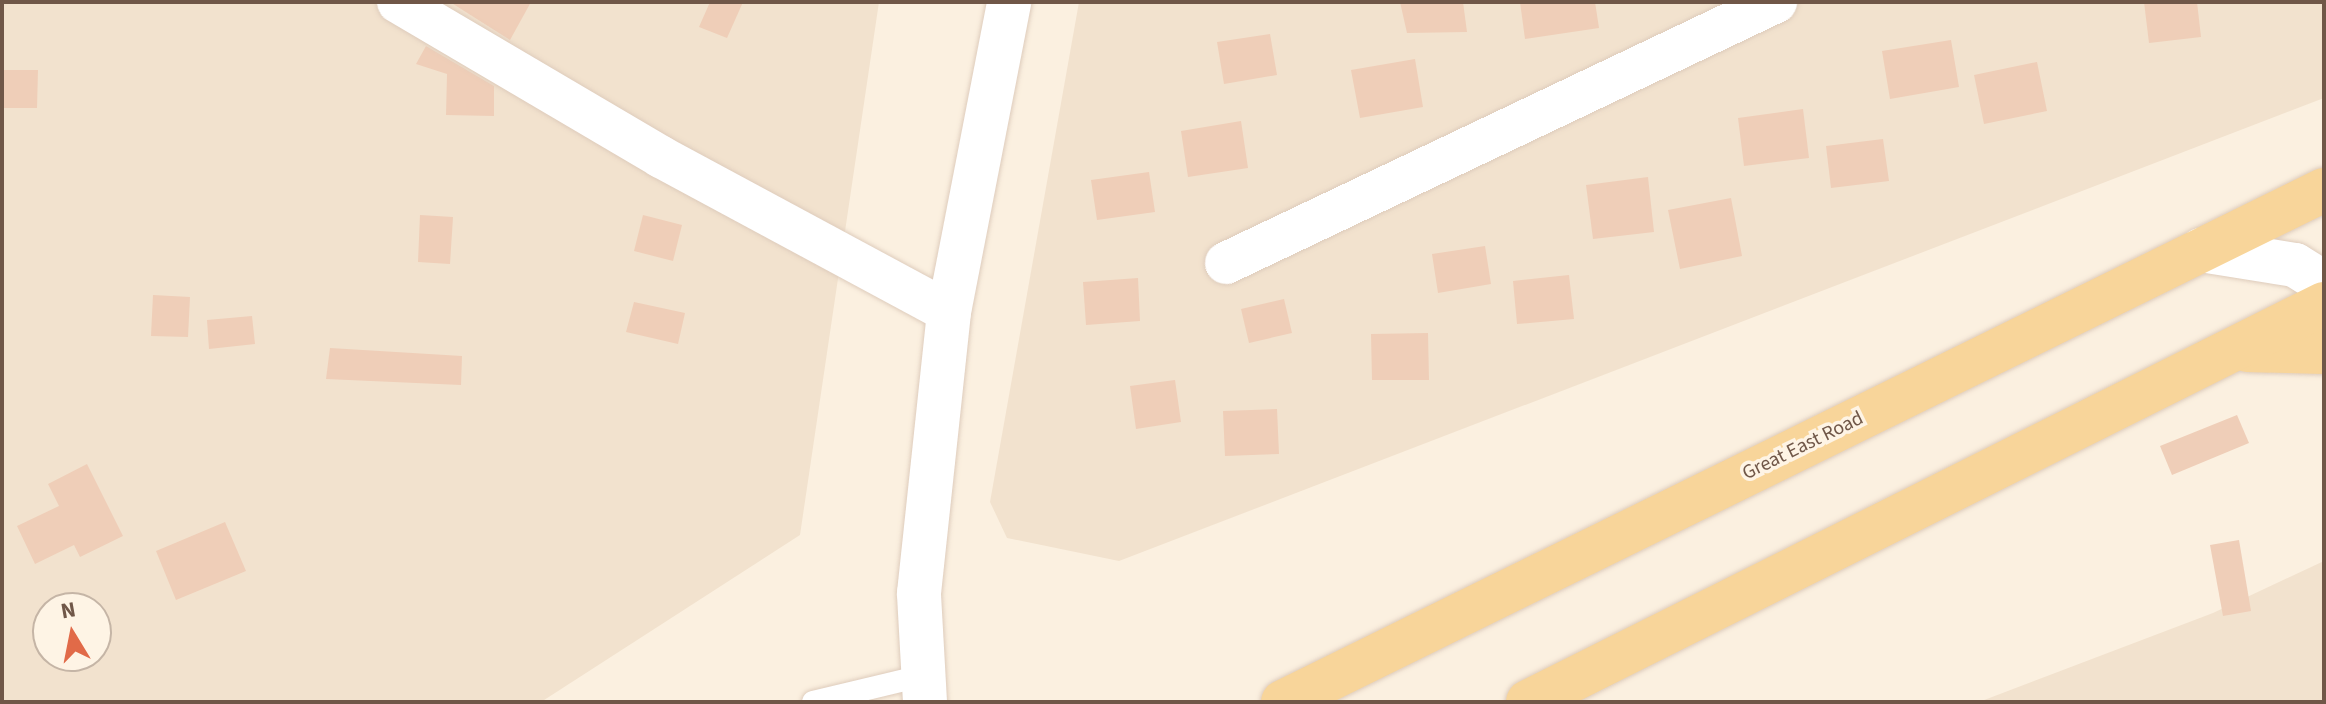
<!DOCTYPE html>
<html>
<head>
<meta charset="utf-8">
<style>
	body { margin:0 }
	#map { position:relative; width:2326px; height:704px; overflow:hidden; background:#fbf0e0; font-family:"Source Sans 3",sans-serif }
	div>[style] { position:absolute }
	[style*='--x'] { left:calc(var(--x)*1px); top:calc(var(--y)*1px); width:calc(var(--w)*1px); rotate:calc(var(--a)*1deg) }
	.residential>* { inset:0; background:#f2e2ce }
	.building>* { inset:0; background:#efceb8 }
	.roads { filter:drop-shadow(0 0 2px #deccbc) drop-shadow(0 0 2px #deccbc) }
	.lane>* { height:22px; margin:-11px; padding:0 11px; transform-origin:11px; border-radius:11px; background:#fff }
	.street>* { height:42px; margin:-21px; padding:0 21px; transform-origin:21px; border-radius:21px; background:#fff }
	.secondary>* { height:44px; margin:-22px; padding:0 22px; transform-origin:22px; border-radius:22px; background:#fff }
	.primary>* { height:44px; margin:-22px; padding:0 22px; transform-origin:22px; border-radius:22px; background:#f8d59a }
	span { translate:-50% -50%; white-space:nowrap; text-align:center; line-height:1.15; -webkit-text-stroke:7px #fef4e5; paint-order:stroke }
	.street-label { font-size:20px; color:#705748 }
	.frame { position:absolute; inset:0; border:4px solid #705748; pointer-events:none }
	.north { position:absolute; left:32px; top:592px; width:80px; height:80px; box-sizing:border-box; background:#fef4e5; border:2px solid #c5b5a6; border-radius:50%; rotate:350deg; font-size:22px; font-weight:700; line-height:32px; text-align:center; color:#705748 }
	.north::after { content:''; display:block; margin:auto; width:28px; height:36px; background:#e16a48; clip-path:polygon(50% 0,100% 100%,50% 72%,0 100%) }
</style>
</head>
<body>
<div id="map">
	<div class="residential">
		<i style="clip-path:polygon(evenodd,2px 2px,879px 2px,800px 535px,541px 702px,2px 702px,2px 2px,48px 608px,96px 608px,96px 656px,48px 656px,48px 608px)"></i>
		<i style="clip-path:polygon(1079px 2px,2324px 2px,2324px 98px,1119px 561px,1007px 538px,990px 502px)"></i>
		<i style="clip-path:polygon(2324px 561px,2324px 702px,1979px 702px,2213px 613px)"></i>
	</div>
	<div class="building">
		<i style="clip-path:polygon(450px 2px,531px 2px,510px 40px)"></i>
		<i style="clip-path:polygon(710px 2px,743px 2px,727px 38px,699px 27px)"></i>
		<i style="clip-path:polygon(1400px 2px,1463px 2px,1467px 32px,1407px 33px)"></i>
		<i style="clip-path:polygon(1520px 2px,1595px 2px,1599px 28px,1525px 39px)"></i>
		<i style="clip-path:polygon(2144px 2px,2197px 2px,2201px 37px,2149px 43px)"></i>
		<i style="clip-path:polygon(1270px 34px,1277px 75px,1224px 84px,1217px 42px)"></i>
		<i style="clip-path:polygon(1951px 40px,1959px 87px,1890px 99px,1882px 51px)"></i>
		<i style="clip-path:polygon(426px 46px,494px 86px,494px 116px,446px 115px,447px 74px,416px 64px)"></i>
		<i style="clip-path:polygon(1415px 59px,1423px 107px,1360px 118px,1351px 70px)"></i>
		<i style="clip-path:polygon(2037px 62px,2047px 111px,1984px 124px,1974px 75px)"></i>
		<i style="clip-path:polygon(2px 70px,38px 70px,37px 108px,2px 108px)"></i>
		<i style="clip-path:polygon(1803px 109px,1809px 158px,1744px 166px,1738px 118px)"></i>
		<i style="clip-path:polygon(1241px 121px,1248px 168px,1188px 177px,1181px 131px)"></i>
		<i style="clip-path:polygon(1883px 139px,1889px 181px,1831px 188px,1826px 146px)"></i>
		<i style="clip-path:polygon(1149px 172px,1155px 212px,1097px 220px,1091px 180px)"></i>
		<i style="clip-path:polygon(1648px 177px,1654px 232px,1593px 239px,1586px 185px)"></i>
		<i style="clip-path:polygon(1731px 198px,1742px 256px,1680px 269px,1668px 210px)"></i>
		<i style="clip-path:polygon(420px 215px,453px 217px,450px 264px,418px 262px)"></i>
		<i style="clip-path:polygon(643px 215px,682px 225px,673px 261px,634px 251px)"></i>
		<i style="clip-path:polygon(1485px 246px,1491px 284px,1438px 293px,1432px 254px)"></i>
		<i style="clip-path:polygon(1569px 275px,1574px 319px,1517px 324px,1513px 281px)"></i>
		<i style="clip-path:polygon(1138px 278px,1140px 321px,1086px 325px,1083px 282px)"></i>
		<i style="clip-path:polygon(153px 295px,190px 297px,188px 337px,151px 336px)"></i>
		<i style="clip-path:polygon(1284px 299px,1292px 333px,1249px 343px,1241px 309px)"></i>
		<i style="clip-path:polygon(634px 302px,685px 313px,678px 344px,626px 332px)"></i>
		<i style="clip-path:polygon(252px 316px,255px 344px,209px 349px,207px 320px)"></i>
		<i style="clip-path:polygon(1428px 333px,1429px 380px,1372px 380px,1371px 334px)"></i>
		<i style="clip-path:polygon(330px 348px,462px 356px,461px 385px,326px 379px)"></i>
		<i style="clip-path:polygon(1175px 380px,1181px 422px,1136px 429px,1130px 386px)"></i>
		<i style="clip-path:polygon(1277px 409px,1279px 454px,1225px 456px,1223px 411px)"></i>
		<i style="clip-path:polygon(2237px 415px,2249px 443px,2172px 475px,2160px 446px)"></i>
		<i style="clip-path:polygon(87px 464px,123px 536px,80px 557px,74px 545px,35px 564px,17px 526px,59px 506px,48px 484px)"></i>
		<i style="clip-path:polygon(225px 522px,246px 571px,176px 600px,156px 551px)"></i>
		<i style="clip-path:polygon(2239px 540px,2251px 611px,2223px 616px,2210px 545px)"></i>
	</div>
	<div class="roads">
		<div class="lane">
			<i style="--x:813;--y:702;--w:111;--a:-13.5"></i>
		</div>
		<div class="street">
			<i style="--x:398;--y:2;--w:305;--a:30.5"></i>
			<i style="--x:661;--y:157;--w:327;--a:28.3"></i>
			<i style="--x:1226;--y:263;--w:609;--a:-25.39"></i>
		</div>
		<div class="secondary">
			<i style="--x:2201;--y:250;--w:95;--a:9.1"></i>
			<i style="--x:2295;--y:265;--w:34;--a:32"></i>
			<i style="--x:925;--y:702;--w:109;--a:-93.2"></i>
			<i style="--x:919;--y:593;--w:283;--a:-83.9"></i>
			<i style="--x:949;--y:312;--w:316;--a:-79"></i>
		</div>
		<div class="primary">
			<i style="--x:2247;--y:350;--w:77;--a:1.5"></i>
			<i style="--x:1283;--y:702;--w:1160;--a:-26.19"></i>
			<i style="--x:1528;--y:702;--w:890;--a:-26.57"></i>
		</div>
	</div>
	<div class="street-label">
		<span style="left:1803px;top:446px;rotate:-26deg">Great East Road</span>
	</div>
	<div class="frame"></div>
	<div class="north">N</div>
</div>
</body>
</html>
